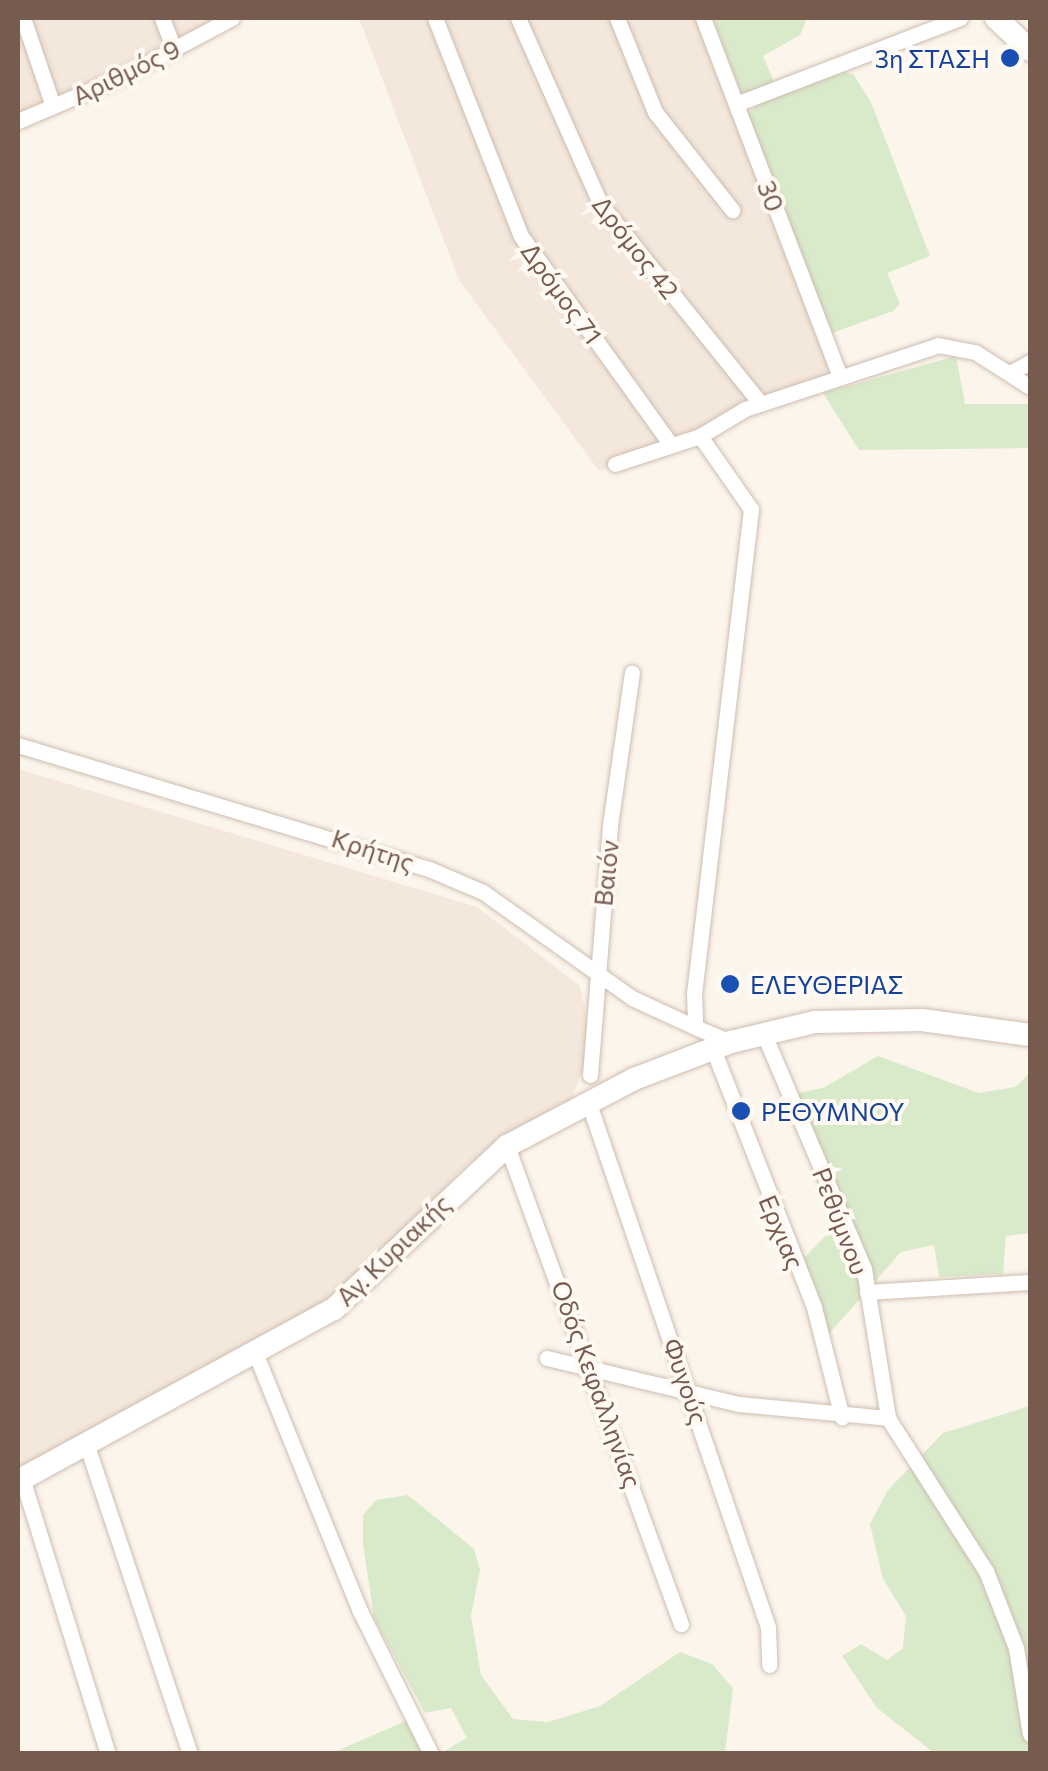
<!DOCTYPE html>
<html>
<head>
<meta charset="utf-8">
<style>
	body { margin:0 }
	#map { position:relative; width:1048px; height:1771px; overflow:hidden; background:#fcf5ec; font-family:Commissioner,sans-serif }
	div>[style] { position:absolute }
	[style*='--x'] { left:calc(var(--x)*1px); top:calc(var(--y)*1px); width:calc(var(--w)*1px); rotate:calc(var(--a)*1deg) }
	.residential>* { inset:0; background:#f4e7db }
	.green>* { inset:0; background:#d9eaca }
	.roads { filter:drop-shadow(0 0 2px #cebdb1) drop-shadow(0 0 2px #cebdb1) }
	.street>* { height:15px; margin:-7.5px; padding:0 7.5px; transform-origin:7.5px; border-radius:7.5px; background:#fff }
	.secondary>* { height:22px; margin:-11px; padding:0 11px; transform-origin:11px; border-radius:11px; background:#fff }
	.dots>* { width:28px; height:28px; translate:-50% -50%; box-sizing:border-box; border:5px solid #fef9f3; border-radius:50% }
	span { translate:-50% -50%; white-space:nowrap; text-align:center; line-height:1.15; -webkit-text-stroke:8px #fef9f3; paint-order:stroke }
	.transit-label { font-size:25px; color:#164399 }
	.right { translate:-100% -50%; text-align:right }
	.left { translate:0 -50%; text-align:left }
	.street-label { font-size:25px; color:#775b4f }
	.frame { position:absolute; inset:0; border:20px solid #775b4f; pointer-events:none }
</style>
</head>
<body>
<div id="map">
	<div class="residential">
		<i style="clip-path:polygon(18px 18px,221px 18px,18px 115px)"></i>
		<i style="clip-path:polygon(359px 18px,727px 18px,715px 23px,847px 371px,599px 471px,459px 280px)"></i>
		<i style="clip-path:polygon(18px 769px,477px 907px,580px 986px,592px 1045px,572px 1098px,467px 1165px,343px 1290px,18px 1488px)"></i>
	</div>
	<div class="green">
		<i style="clip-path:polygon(727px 18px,807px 18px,800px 35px,763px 56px,775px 84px,743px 97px,715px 23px)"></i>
		<i style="clip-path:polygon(844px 72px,853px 74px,871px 102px,930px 256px,887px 273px,900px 304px,893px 311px,832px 333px,748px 114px,759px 103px)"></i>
		<i style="clip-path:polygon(956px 356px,965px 404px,1030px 404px,1030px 448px,859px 450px,823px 393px)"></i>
		<i style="clip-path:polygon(878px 1056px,979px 1093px,1015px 1087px,1030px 1073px,1030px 1233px,1006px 1236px,1003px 1274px,939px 1277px,934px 1245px,901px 1252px,828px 1335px,802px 1260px,848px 1213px,798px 1093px,823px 1088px)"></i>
		<i style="clip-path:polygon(1030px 1406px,1030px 1753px,934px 1753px,877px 1708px,842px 1656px,861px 1644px,887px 1660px,903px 1648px,906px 1616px,883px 1579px,870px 1524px,888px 1490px,943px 1433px)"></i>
		<i style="clip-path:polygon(408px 1495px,474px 1549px,480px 1570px,471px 1616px,481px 1675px,513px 1719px,548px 1722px,600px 1706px,680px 1652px,712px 1664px,733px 1688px,725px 1753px,441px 1753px,467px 1738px,451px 1708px,425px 1713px,374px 1618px,363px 1543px,363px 1515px,376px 1500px)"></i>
		<i style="clip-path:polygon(408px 1720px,423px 1754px,330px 1754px)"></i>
	</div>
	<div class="roads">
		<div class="street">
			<i style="--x:23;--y:18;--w:93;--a:71.2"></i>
			<i style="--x:162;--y:18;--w:34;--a:69"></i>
			<i style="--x:435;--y:18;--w:234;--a:68.5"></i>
			<i style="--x:521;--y:236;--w:255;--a:54.3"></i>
			<i style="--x:518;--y:18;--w:205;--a:66.1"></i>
			<i style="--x:601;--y:205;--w:255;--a:51.2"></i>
			<i style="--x:617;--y:18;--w:101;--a:68"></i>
			<i style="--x:655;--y:112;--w:125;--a:51.8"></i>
			<i style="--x:703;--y:18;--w:382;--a:69.1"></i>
			<i style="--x:736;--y:104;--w:240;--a:-21"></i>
			<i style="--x:18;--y:121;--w:110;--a:-23.1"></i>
			<i style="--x:119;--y:78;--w:128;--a:-28"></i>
			<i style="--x:1010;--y:373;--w:23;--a:-29"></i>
			<i style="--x:700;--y:436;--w:89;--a:55.1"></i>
			<i style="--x:751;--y:509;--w:486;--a:96.7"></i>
			<i style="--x:694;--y:992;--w:35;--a:88"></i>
			<i style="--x:695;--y:1027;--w:39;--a:23"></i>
			<i style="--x:615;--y:464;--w:89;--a:-18.2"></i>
			<i style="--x:700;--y:436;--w:52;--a:-31"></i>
			<i style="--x:745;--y:409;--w:203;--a:-18.3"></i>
			<i style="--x:938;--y:345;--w:38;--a:11"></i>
			<i style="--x:975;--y:352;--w:65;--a:32.5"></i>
			<i style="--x:18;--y:745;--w:429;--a:16.8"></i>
			<i style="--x:429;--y:869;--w:59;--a:23.1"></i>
			<i style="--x:483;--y:892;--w:183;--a:35.4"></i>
			<i style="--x:632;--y:998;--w:69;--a:24.7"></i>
			<i style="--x:763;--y:1032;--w:258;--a:66.9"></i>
			<i style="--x:864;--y:1269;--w:151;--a:80.8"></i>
			<i style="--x:888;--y:1418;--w:182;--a:57.4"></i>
			<i style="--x:986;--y:1571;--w:83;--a:68.7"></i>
			<i style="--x:1016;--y:1648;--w:87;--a:80.8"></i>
			<i style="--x:713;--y:1049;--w:277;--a:68.6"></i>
			<i style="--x:814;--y:1307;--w:114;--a:75.8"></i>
			<i style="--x:590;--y:1075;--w:251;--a:-85.4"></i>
			<i style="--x:610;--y:825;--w:154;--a:-81.8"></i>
			<i style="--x:588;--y:1101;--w:556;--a:71.11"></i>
			<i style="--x:768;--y:1627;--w:38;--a:88"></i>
			<i style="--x:507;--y:1146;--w:509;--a:70"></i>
			<i style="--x:867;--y:1292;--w:163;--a:-3.5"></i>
			<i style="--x:256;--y:1355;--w:276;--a:67.9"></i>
			<i style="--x:360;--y:1611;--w:160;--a:63.6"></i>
			<i style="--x:547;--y:1358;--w:196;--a:13.5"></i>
			<i style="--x:738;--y:1404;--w:151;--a:5.3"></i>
			<i style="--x:87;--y:1446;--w:325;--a:71.5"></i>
			<i style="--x:22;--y:1478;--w:289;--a:72.7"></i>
		</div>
		<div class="secondary">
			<i style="--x:996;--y:18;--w:47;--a:43.3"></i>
			<i style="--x:18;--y:1481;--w:360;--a:-28.6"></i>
			<i style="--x:334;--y:1309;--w:238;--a:-43.3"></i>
			<i style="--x:507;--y:1146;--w:144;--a:-27.8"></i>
			<i style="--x:634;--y:1079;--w:104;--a:-20.9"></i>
			<i style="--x:731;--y:1042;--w:86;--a:-13.4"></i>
			<i style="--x:815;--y:1022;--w:107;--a:-1.1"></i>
			<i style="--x:922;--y:1020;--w:109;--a:7.9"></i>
		</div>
	</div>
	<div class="dots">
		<i style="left:1010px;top:58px;background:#1a4fb4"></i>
		<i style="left:730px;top:984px;background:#1a4fb4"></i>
		<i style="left:741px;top:1111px;background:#1a4fb4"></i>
	</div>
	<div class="transit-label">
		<span class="right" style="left:990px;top:58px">3η ΣΤΑΣΗ</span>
		<span class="left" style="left:750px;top:984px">ΕΛΕΥΘΕΡΙΑΣ</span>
		<span class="left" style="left:761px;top:1111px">ΡΕΘΥΜΝΟΥ</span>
	</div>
	<div class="street-label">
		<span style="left:126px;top:72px;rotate:-26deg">Αριθμός 9</span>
		<span style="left:771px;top:196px;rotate:69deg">30</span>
		<span style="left:636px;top:247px;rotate:52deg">Δρόμος 42</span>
		<span style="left:562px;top:293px;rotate:54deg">Δρόμος 71</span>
		<span style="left:373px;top:850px;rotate:18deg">Κρήτης</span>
		<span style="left:606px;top:873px;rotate:-84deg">Βαιόν</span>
		<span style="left:841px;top:1221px;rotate:69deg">Ρεθύμνου</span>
		<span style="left:782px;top:1232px;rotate:67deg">Ερχιας</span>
		<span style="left:393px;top:1250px;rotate:-44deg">Αγ. Κυριακής</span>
		<span style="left:686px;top:1381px;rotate:71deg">Φυγούς</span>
		<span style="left:597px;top:1384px;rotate:70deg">Οδός Κεφαλληνίας</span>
	</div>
	<div class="frame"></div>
</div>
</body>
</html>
